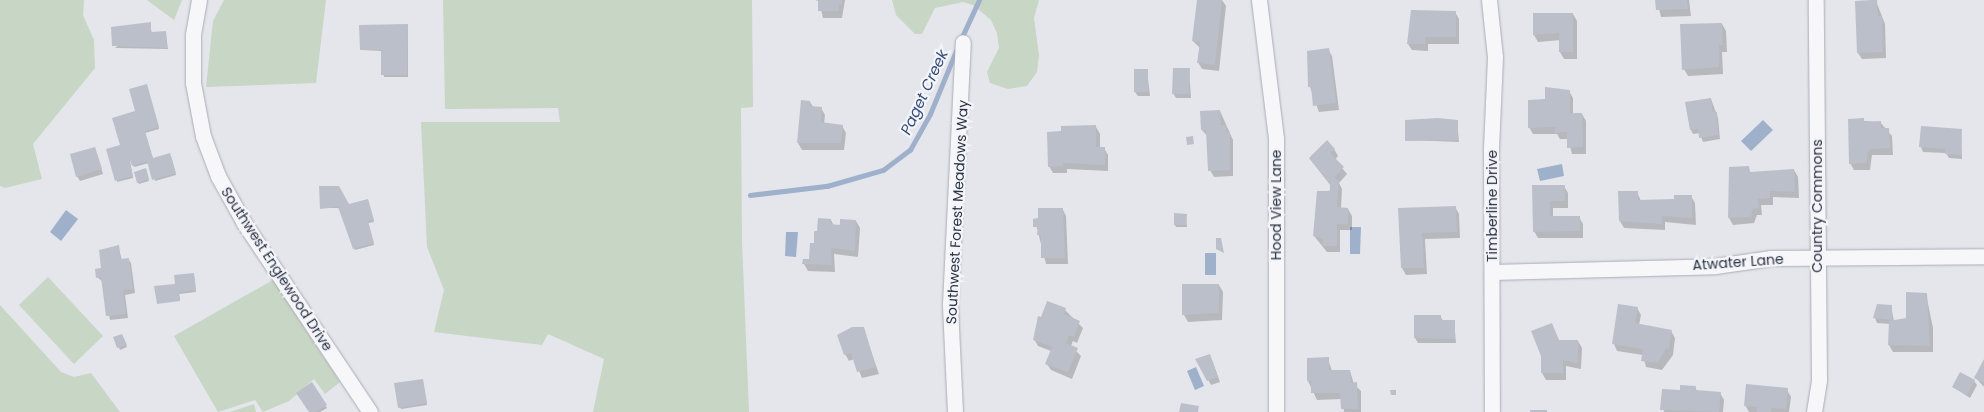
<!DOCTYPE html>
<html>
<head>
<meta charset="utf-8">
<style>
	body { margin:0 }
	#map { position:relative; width:1984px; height:412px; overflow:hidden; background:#e4e6ec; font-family:Poppins,sans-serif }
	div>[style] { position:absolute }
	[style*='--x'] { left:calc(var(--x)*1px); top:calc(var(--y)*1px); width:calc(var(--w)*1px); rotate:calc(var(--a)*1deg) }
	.green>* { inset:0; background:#c7d6c5 }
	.water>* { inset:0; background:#9fb0cb }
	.shadow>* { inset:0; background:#0003 }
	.stream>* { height:4.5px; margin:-2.25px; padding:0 2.25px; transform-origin:2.25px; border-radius:2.25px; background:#9fb0cb }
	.building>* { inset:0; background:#bbbfc9 }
	.roads { filter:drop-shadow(0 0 1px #a9acb6) drop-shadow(0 0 1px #a9acb6) }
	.minor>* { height:15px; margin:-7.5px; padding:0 7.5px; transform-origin:7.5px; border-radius:7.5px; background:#f7f7fa }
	span { translate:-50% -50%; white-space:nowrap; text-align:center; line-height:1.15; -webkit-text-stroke:4.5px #f4f5f9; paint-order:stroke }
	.street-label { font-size:14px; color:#2b3244 }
	.water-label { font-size:15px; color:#344c79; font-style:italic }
</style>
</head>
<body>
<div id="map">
	<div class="green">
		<i style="clip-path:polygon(0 0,84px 0,83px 15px,94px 40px,95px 68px,33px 144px,42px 179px,5px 188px,0 186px)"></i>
		<i style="clip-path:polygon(147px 0,182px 0,174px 20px)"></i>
		<i style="clip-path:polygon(224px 0,326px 0,316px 83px,206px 87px,213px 21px)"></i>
		<i style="clip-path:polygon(443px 0,752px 0,753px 107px,741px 108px,742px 241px,749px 412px,593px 412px,604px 359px,548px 334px,542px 345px,434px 332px,444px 290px,427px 247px,421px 122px,560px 122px,558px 108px,445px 109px)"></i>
		<i style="clip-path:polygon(892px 0,1039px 0,1034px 18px,1039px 55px,1037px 72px,1027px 86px,1008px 89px,990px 83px,987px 72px,999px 48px,997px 33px,991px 20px,973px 5px,963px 2px,935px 8px,922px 34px,915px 34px,896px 15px)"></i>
		<i style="clip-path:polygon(48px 277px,103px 336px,74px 364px,19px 305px)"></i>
		<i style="clip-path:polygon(273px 280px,340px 382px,325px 394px,314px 379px,289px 401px,263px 412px,255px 400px,218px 412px,174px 336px)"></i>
		<i style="clip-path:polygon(0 305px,61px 372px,74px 377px,91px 373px,120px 412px,0 412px)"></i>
		<i style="clip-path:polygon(254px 404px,256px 412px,230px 412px)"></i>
	</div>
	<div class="water">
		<i style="clip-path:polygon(1763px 120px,1773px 130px,1751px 151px,1741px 141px)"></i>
		<i style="clip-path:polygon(1562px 164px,1564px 176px,1540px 181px,1537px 169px)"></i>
		<i style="clip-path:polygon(66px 210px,78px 219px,61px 241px,50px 232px)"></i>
		<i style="clip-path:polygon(1350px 227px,1361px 227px,1360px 254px,1350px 254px)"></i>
		<i style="clip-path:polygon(786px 232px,798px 232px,796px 257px,785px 256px)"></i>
		<i style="clip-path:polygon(1205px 253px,1216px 253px,1216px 275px,1205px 275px)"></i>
		<i style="clip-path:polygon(1196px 367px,1204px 386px,1195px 390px,1187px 371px)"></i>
	</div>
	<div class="shadow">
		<i style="clip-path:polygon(815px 0,845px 0,842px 18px,823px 18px,819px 1px)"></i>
		<i style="clip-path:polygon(1208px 0,1222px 0,1226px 6px,1219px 71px,1202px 69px,1198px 62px,1200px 48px,1193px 41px)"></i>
		<i style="clip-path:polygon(1657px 0,1689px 0,1691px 16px,1661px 17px)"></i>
		<i style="clip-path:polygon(1876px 1px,1885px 24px,1886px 58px,1862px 59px,1858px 53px)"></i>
		<i style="clip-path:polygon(1455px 12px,1459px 19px,1459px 44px,1428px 44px,1428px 51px,1412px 50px,1408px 44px)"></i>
		<i style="clip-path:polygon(1573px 14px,1577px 21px,1577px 59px,1564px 59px,1560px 52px,1561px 40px,1538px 42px,1534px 35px)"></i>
		<i style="clip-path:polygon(150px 24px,152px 34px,166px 34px,168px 49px,115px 48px)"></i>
		<i style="clip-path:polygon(1722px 24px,1726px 31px,1727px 52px,1722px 52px,1723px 74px,1688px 76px,1684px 69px)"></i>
		<i style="clip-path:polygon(408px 26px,408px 77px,384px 77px,382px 51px,361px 50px)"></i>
		<i style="clip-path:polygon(1328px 49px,1332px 56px,1339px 110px,1319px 112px,1310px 87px)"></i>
		<i style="clip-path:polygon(1189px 69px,1191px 98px,1176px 98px,1173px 93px)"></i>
		<i style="clip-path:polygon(1147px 70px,1150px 96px,1138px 96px,1135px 92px)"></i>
		<i style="clip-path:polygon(147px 87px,159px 129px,145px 133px,153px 159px,171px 156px,176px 175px,155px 181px,149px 163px,134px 167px,129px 155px,133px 178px,117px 182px,122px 146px)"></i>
		<i style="clip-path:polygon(1569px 91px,1573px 98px,1573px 115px,1582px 114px,1586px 121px,1586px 154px,1572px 154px,1568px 139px,1560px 139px,1557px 134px,1533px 134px,1529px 127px,1546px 101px)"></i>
		<i style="clip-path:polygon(1711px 99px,1718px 118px,1720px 139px,1703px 142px,1700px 133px,1693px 134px,1691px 130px,1687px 103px)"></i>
		<i style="clip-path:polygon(810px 102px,813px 107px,821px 108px,825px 115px,824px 124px,842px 126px,846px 133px,844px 150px,802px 150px,798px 143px)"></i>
		<i style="clip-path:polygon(1220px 111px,1233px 140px,1233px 176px,1214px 177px,1210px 170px,1208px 137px,1202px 130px)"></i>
		<i style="clip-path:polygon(1849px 120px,1880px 122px,1892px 136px,1893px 155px,1872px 155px,1870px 170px,1854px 170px,1850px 163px)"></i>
		<i style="clip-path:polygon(1457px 121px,1459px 142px,1406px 140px)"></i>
		<i style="clip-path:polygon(1096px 127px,1100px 134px,1100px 148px,1104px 148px,1108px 155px,1108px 171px,1067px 169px,1067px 173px,1053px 173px,1049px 166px)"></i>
		<i style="clip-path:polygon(1961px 130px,1962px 159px,1949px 158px,1946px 153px,1923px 152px,1921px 147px)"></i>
		<i style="clip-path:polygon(95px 148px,103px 174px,80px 181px,77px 176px)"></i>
		<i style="clip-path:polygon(1334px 149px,1338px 156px,1335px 160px,1347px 174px,1339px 183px,1342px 189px,1341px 209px,1348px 209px,1352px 216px,1352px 230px,1340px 230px,1340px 252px,1327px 252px,1314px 236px,1331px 186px,1310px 159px)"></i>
		<i style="clip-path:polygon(1748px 168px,1751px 173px,1794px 170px,1798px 177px,1799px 198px,1773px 197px,1773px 205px,1761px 205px,1762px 215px,1757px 215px,1754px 223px,1733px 225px,1729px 218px)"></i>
		<i style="clip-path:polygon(146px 172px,149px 181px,139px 184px,138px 182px)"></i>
		<i style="clip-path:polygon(1564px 186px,1568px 193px,1568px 208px,1553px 208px,1553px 217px,1579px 217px,1583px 224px,1583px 238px,1538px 238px,1534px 231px,1533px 189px)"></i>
		<i style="clip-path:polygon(1637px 192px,1641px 201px,1675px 200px,1691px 196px,1695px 203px,1696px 225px,1665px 222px,1665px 230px,1624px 228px,1620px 221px)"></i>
		<i style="clip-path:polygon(368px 202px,374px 222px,368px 223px,374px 245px,355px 250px,340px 208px,321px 208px)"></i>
		<i style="clip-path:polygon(1455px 207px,1459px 214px,1460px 238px,1425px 239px,1427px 274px,1406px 275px,1402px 268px,1399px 209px)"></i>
		<i style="clip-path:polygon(1063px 210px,1066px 216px,1068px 264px,1046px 264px,1035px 220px)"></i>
		<i style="clip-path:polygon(1186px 215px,1187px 227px,1176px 227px,1175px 225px)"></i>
		<i style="clip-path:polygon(831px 220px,834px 226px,856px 221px,860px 228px,858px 257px,834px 254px,835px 272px,808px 271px,804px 264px,810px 260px,815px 245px)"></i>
		<i style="clip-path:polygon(118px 247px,122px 260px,128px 259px,131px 263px,135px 293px,125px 295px,128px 318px,110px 320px,103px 282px,97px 277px)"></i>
		<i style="clip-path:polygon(194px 276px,196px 292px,179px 294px,180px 300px,158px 302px,176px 285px)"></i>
		<i style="clip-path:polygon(1219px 285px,1223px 292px,1222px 320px,1188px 322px,1184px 315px)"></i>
		<i style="clip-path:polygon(1926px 294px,1933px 328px,1933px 352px,1893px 352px,1889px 345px,1890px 324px,1877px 323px,1875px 318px,1891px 306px,1894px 321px,1907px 319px)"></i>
		<i style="clip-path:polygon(1637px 308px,1641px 315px,1639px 325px,1671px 331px,1675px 338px,1673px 355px,1662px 370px,1646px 367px,1643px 355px,1617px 351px,1614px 344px)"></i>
		<i style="clip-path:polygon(1065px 310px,1083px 328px,1077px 343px,1073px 341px,1071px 346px,1081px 356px,1072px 379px,1051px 370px,1047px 364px,1051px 351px,1038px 346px,1034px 339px)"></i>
		<i style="clip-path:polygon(1441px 317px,1443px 321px,1454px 321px,1456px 343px,1418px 343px,1415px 338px)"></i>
		<i style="clip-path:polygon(1551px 324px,1559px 341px,1578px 341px,1582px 348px,1581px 369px,1566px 366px,1566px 380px,1546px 380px,1542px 373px,1542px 356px)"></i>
		<i style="clip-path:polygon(863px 328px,879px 374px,862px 378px,854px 359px,849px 361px,845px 354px)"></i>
		<i style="clip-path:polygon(121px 335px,127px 347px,120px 350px,115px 338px)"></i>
		<i style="clip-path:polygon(1308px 359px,1328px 359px,1332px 371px,1350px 371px,1354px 384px,1361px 391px,1361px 412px,1344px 412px,1342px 399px,1317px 400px,1308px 381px)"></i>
		<i style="clip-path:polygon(1197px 360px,1212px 360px,1220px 382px,1211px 385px)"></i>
		<i style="clip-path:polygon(1984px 362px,1984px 387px,1976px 378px)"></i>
		<i style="clip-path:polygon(1974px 381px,1977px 385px,1970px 398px,1953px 387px)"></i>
		<i style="clip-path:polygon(423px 382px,427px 405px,401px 409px,400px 407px)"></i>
		<i style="clip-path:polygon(312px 384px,327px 408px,320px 412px,310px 412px)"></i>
		<i style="clip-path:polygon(1695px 387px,1697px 391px,1720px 393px,1724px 400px,1723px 412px,1663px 412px,1681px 392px)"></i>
		<i style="clip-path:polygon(1787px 390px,1791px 397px,1789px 412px,1749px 412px,1745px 405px)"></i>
	</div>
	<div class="stream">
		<i style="--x:961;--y:39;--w:43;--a:-65.2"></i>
		<i style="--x:750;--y:195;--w:78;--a:-6.7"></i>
		<i style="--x:827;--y:186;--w:58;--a:-15.9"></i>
		<i style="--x:883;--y:170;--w:34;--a:-37"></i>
		<i style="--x:910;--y:150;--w:41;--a:-60.9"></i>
		<i style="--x:930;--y:114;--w:68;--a:-67.6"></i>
	</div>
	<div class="building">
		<i style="clip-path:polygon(818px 0,842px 0,842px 5px,839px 5px,839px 11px,818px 11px)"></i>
		<i style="clip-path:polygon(1197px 0,1222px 0,1215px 65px,1197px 63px,1200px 42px,1192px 41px)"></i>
		<i style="clip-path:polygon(1655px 0,1687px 0,1688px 9px,1656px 10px)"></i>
		<i style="clip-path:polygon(1873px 0,1877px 0,1878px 16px,1882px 16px,1883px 52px,1857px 53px,1855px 1px)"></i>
		<i style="clip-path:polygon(1411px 10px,1456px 11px,1456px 37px,1425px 37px,1425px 44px,1407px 44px)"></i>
		<i style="clip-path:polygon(1533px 13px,1573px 13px,1573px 52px,1559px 52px,1559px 33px,1533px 35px)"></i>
		<i style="clip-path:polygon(151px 22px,151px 32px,166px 31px,167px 48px,112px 46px,111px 27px)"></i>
		<i style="clip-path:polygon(1722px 23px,1723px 45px,1719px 45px,1719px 67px,1682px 70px,1680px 24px)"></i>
		<i style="clip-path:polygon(408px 24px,407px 75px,381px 75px,381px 50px,360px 50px,359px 25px)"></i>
		<i style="clip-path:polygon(1329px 48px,1336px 103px,1313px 106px,1311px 87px,1308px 87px,1307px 51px)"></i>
		<i style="clip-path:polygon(1173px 68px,1190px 68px,1189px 94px,1172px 94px)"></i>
		<i style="clip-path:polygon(1134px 69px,1148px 69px,1148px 92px,1134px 92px)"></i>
		<i style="clip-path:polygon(147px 84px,159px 127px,145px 131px,153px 158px,170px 153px,176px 173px,152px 180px,147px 161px,132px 166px,128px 154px,133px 176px,115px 181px,106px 149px,120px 145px,112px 118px,135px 111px,129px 89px)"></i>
		<i style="clip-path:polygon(1545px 87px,1570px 90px,1570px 113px,1582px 113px,1583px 147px,1567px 148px,1567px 132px,1555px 133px,1555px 127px,1528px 128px,1528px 100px,1545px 99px)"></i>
		<i style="clip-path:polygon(1711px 98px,1713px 112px,1717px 112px,1718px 135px,1699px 138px,1698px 129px,1690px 130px,1685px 102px)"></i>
		<i style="clip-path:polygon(801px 100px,810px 101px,810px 106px,822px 107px,821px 122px,843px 125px,841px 143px,797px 143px)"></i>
		<i style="clip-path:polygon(1220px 110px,1221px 125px,1226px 125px,1227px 132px,1230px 132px,1230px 170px,1208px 171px,1206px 130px,1201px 130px,1200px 111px)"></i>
		<i style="clip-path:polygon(1438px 118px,1458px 120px,1458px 140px,1405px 141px,1405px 120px)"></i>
		<i style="clip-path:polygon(1864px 118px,1864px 122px,1881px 121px,1881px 128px,1889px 128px,1890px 148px,1869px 149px,1866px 163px,1849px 164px,1848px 119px)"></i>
		<i style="clip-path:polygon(1096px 125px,1096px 147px,1105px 147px,1105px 165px,1063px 163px,1063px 166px,1048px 167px,1047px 132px,1061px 131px,1061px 126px)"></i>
		<i style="clip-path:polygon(1921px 126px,1962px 129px,1961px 155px,1945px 154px,1945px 149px,1919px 147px)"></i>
		<i style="clip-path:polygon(1193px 136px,1194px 144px,1187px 145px,1186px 137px)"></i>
		<i style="clip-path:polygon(1327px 140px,1335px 149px,1330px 153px,1344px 167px,1334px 177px,1339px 181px,1337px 207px,1348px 208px,1348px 224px,1337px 224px,1337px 246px,1322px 246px,1323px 239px,1313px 236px,1317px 191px,1330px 191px,1330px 184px,1309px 158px)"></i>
		<i style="clip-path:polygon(95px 147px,102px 169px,76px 177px,70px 154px)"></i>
		<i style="clip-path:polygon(1749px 166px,1750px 172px,1794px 169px,1795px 192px,1770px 191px,1770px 198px,1758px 199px,1759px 208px,1753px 209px,1751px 217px,1728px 218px,1729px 167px)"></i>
		<i style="clip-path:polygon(146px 168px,149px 179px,137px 183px,134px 172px)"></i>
		<i style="clip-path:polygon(1532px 185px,1565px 185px,1565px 201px,1550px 201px,1550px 216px,1580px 216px,1580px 231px,1533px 232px)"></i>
		<i style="clip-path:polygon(319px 186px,339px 186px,349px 204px,368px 199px,374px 220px,368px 221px,374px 243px,353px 249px,338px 207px,320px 209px)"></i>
		<i style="clip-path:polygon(1618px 191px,1638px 191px,1638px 200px,1674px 199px,1674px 195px,1692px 195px,1692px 218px,1662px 216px,1662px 224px,1619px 221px)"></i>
		<i style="clip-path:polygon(1456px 206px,1457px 232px,1422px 233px,1424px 268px,1401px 268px,1398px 208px)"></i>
		<i style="clip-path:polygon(1038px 208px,1063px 208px,1065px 258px,1041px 258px,1041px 235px,1037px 235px,1038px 227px,1033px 227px,1033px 219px,1038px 218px)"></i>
		<i style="clip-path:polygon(1174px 213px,1187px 214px,1186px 225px,1174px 225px)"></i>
		<i style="clip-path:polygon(818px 218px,831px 219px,831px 224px,840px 225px,840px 219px,856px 220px,855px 251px,831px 248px,832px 265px,802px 264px,803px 259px,809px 259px,810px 243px,814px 243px,814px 231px,817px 231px)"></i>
		<i style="clip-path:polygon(1216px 238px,1221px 238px,1224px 253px,1216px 249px)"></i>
		<i style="clip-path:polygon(119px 245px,121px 259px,129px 258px,133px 289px,123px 290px,126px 314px,106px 316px,101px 277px,96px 278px,95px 269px,101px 268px,99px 250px)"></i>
		<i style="clip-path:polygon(194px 273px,196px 290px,179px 292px,180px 301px,157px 304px,154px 286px,175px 284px,174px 275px)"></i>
		<i style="clip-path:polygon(1182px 284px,1219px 284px,1219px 313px,1182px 315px)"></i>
		<i style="clip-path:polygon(1906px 292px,1927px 293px,1930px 346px,1888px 345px,1889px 321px,1906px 318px)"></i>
		<i style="clip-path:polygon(1047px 301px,1066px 308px,1064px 314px,1080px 321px,1074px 337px,1069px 335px,1066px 343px,1078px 348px,1068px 372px,1045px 364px,1052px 347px,1033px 340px,1038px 316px,1041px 317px)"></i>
		<i style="clip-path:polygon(1618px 304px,1638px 307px,1635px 323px,1672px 330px,1669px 349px,1666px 348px,1658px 363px,1641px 361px,1643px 349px,1612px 344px)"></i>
		<i style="clip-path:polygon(1877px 304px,1892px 305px,1892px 320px,1873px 318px)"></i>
		<i style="clip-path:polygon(1414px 315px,1441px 315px,1441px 320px,1455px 320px,1455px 339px,1414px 338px)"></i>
		<i style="clip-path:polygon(1552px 323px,1559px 340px,1578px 340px,1578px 363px,1563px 360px,1563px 373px,1541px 373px,1541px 356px,1531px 331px)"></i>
		<i style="clip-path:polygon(852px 327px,864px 327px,876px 367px,857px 372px,851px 353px,844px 355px,837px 335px)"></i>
		<i style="clip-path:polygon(122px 334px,127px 345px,117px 348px,113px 337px)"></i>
		<i style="clip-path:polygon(1210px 354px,1218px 377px,1207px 381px,1195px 359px)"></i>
		<i style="clip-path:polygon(1329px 357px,1329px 370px,1350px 370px,1351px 383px,1357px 382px,1358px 409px,1341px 409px,1340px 393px,1311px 393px,1311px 381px,1307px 381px,1307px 358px)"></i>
		<i style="clip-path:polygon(1984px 359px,1984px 383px,1974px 378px)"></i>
		<i style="clip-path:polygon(1960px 372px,1975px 380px,1967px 395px,1952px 387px)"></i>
		<i style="clip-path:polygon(423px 379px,427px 403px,398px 408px,394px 383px)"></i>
		<i style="clip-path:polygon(312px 382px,327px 405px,316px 412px,309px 412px,296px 393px)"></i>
		<i style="clip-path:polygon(1746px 384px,1788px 388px,1786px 409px,1772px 408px,1771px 412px,1757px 412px,1757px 407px,1744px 406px)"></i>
		<i style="clip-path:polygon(1680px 385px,1696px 386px,1695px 390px,1721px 392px,1719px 412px,1660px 410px,1662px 389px,1680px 390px)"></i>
		<i style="clip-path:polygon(1390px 390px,1396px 390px,1396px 395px,1391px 395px)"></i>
		<i style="clip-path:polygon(1181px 403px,1199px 406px,1198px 412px,1179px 412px)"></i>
		<i style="clip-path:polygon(1530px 410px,1547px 410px,1547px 412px,1530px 412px)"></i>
	</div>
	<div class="roads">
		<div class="minor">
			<i style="--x:199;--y:0;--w:36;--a:100"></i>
			<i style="--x:193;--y:35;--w:48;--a:90"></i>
			<i style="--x:193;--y:83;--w:54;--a:79.3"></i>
			<i style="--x:203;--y:136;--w:43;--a:69.4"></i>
			<i style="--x:218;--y:176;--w:54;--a:61"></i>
			<i style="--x:244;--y:223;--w:227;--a:56.3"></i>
			<i style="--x:1259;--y:0;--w:140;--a:83"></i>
			<i style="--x:1276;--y:139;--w:273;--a:90"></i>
			<i style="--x:1489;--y:0;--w:57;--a:84"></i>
			<i style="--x:1495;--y:57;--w:93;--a:92.5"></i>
			<i style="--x:1491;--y:150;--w:262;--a:89.8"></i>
			<i style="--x:1492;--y:272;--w:223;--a:-1.5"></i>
			<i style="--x:1715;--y:266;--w:57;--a:-8.1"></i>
			<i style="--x:1771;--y:258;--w:213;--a:-0.5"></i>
			<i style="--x:955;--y:412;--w:108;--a:-92.7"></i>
			<i style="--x:950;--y:304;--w:262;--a:-87.2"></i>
			<i style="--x:1814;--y:412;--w:32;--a:-81"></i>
			<i style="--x:1819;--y:380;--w:380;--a:-90.5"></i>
		</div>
	</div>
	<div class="street-label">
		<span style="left:1276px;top:205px;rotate:-90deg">Hood View Lane</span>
		<span style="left:1492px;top:206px;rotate:-90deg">Timberline Drive</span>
		<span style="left:1817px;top:206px;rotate:-90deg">Country Commons</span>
		<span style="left:957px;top:212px;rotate:-87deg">Southwest Forest Meadows Way</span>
		<span style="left:1738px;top:262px;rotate:-4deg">Atwater Lane</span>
		<span style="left:277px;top:269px;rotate:57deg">Southwest Englewood Drive</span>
	</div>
	<div class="water-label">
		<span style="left:924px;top:92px;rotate:-65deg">Paget Creek</span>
	</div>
</div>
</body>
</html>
